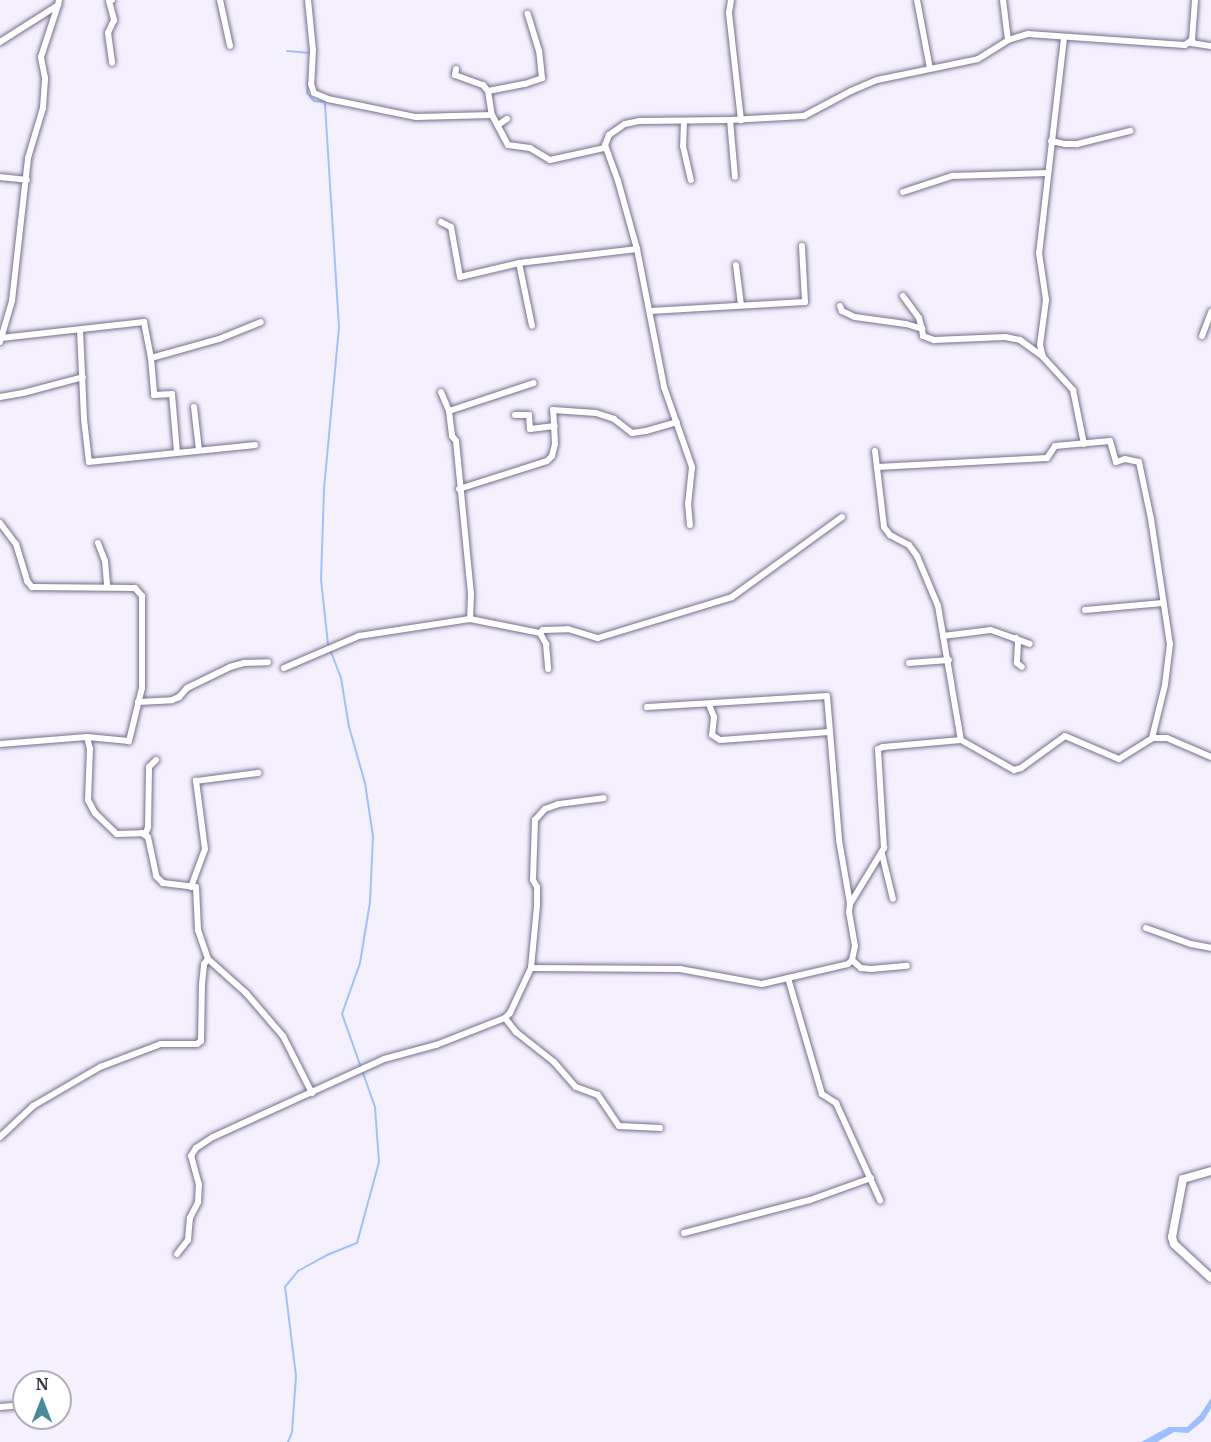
<!DOCTYPE html>
<html>
<head>
<meta charset="utf-8">
<style>
	body { margin:0 }
	#map { position:relative; width:1211px; height:1442px; overflow:hidden; background:#f4f0fe; font-family:Merriweather,serif }
	div>[style] { position:absolute }
	[style*='--x'] { left:calc(var(--x)*1px); top:calc(var(--y)*1px); width:calc(var(--w)*1px); rotate:calc(var(--a)*1deg) }
	.water>* { inset:0; background:#9ec1fe }
	.stream>* { height:2px; margin:-1px; padding:0 1px; transform-origin:1px; border-radius:1px; background:#9ec1fe }
	.roads { filter:drop-shadow(0 0 2px #776e8d) drop-shadow(0 0 2px #776e8d) }
	.minor>* { height:6px; margin:-3px; padding:0 3px; transform-origin:3px; border-radius:3px; background:#fff }
	.tertiary>* { height:8px; margin:-4px; padding:0 4px; transform-origin:4px; border-radius:4px; background:#fff }
	span { translate:-50% -50%; white-space:nowrap; text-align:center; line-height:1.15; -webkit-text-stroke:4.5px #fff; paint-order:stroke }
	.north { position:absolute; left:12px; top:1370px; width:60px; height:60px; box-sizing:border-box; background:#fff; border:2px solid #b1afb5; border-radius:50%; rotate:0deg; font-size:16px; font-weight:700; line-height:24px; text-align:center; color:#3b3845 }
	.north::after { content:''; display:block; margin:auto; width:21px; height:27px; background:#488b9a; clip-path:polygon(50% 0,100% 100%,50% 72%,0 100%) }
</style>
</head>
<body>
<div id="map">
	<div class="water">
		<i style="clip-path:polygon(1211px 1398px,1211px 1408px,1204px 1420px,1188px 1433px,1174px 1432px,1157px 1442px,1141px 1442px,1169px 1427px,1187px 1427px,1200px 1415px)"></i>
	</div>
	<div class="stream">
		<i style="--x:287;--y:51;--w:24;--a:5"></i>
		<i style="--x:288;--y:1442;--w:11;--a:-68"></i>
		<i style="--x:292;--y:1432;--w:56;--a:-85.9"></i>
		<i style="--x:296;--y:1376;--w:90;--a:-97"></i>
		<i style="--x:285;--y:1287;--w:21;--a:-51"></i>
		<i style="--x:298;--y:1271;--w:33;--a:-29"></i>
		<i style="--x:327;--y:1255;--w:32;--a:-22"></i>
		<i style="--x:357;--y:1243;--w:84;--a:-74.8"></i>
		<i style="--x:379;--y:1162;--w:55;--a:-94.2"></i>
		<i style="--x:375;--y:1107;--w:99;--a:-109.5"></i>
		<i style="--x:342;--y:1014;--w:54;--a:-70.6"></i>
		<i style="--x:360;--y:963;--w:62;--a:-80.7"></i>
		<i style="--x:370;--y:902;--w:66;--a:-87.4"></i>
		<i style="--x:373;--y:836;--w:54;--a:-98.6"></i>
		<i style="--x:365;--y:783;--w:58;--a:-105.9"></i>
		<i style="--x:349;--y:727;--w:50;--a:-99.3"></i>
		<i style="--x:341;--y:678;--w:36;--a:-111"></i>
		<i style="--x:328;--y:644;--w:64;--a:-96.2"></i>
		<i style="--x:321;--y:580;--w:91;--a:-88.1"></i>
		<i style="--x:324;--y:489;--w:163;--a:-84.7"></i>
		<i style="--x:339;--y:327;--w:225;--a:-93.6"></i>
		<i style="--x:325;--y:102;--w:11;--a:-175"></i>
		<i style="--x:314;--y:101;--w:11;--a:-131"></i>
		<i style="--x:307;--y:93;--w:20;--a:-84"></i>
	</div>
	<div class="roads">
		<div class="minor">
			<i style="--x:112;--y:0;--w:3;--a:162"></i>
			<i style="--x:109;--y:1;--w:20;--a:75"></i>
			<i style="--x:114;--y:20;--w:14;--a:115"></i>
			<i style="--x:108;--y:33;--w:30;--a:82"></i>
			<i style="--x:220;--y:0;--w:47;--a:77.7"></i>
			<i style="--x:308;--y:0;--w:50;--a:84.3"></i>
			<i style="--x:313;--y:50;--w:34;--a:93"></i>
			<i style="--x:311;--y:84;--w:9;--a:72"></i>
			<i style="--x:314;--y:93;--w:15;--a:23"></i>
			<i style="--x:328;--y:99;--w:90;--a:11.6"></i>
			<i style="--x:416;--y:117;--w:76;--a:-1.5"></i>
			<i style="--x:492;--y:115;--w:34;--a:62"></i>
			<i style="--x:508;--y:145;--w:22;--a:8"></i>
			<i style="--x:530;--y:148;--w:23;--a:31"></i>
			<i style="--x:550;--y:160;--w:55;--a:-12.5"></i>
			<i style="--x:604;--y:148;--w:14;--a:-69"></i>
			<i style="--x:609;--y:135;--w:19;--a:-35"></i>
			<i style="--x:625;--y:124;--w:14;--a:-12"></i>
			<i style="--x:639;--y:121;--w:91;--a:-0.6"></i>
			<i style="--x:730;--y:120;--w:74;--a:-3.1"></i>
			<i style="--x:804;--y:116;--w:53;--a:-28"></i>
			<i style="--x:851;--y:91;--w:28;--a:-23"></i>
			<i style="--x:877;--y:80;--w:103;--a:-11.7"></i>
			<i style="--x:978;--y:59;--w:36;--a:-32"></i>
			<i style="--x:1008;--y:40;--w:21;--a:-17"></i>
			<i style="--x:1028;--y:34;--w:157;--a:4"></i>
			<i style="--x:1185;--y:45;--w:9;--a:-36"></i>
			<i style="--x:1192;--y:40;--w:40;--a:-85.7"></i>
			<i style="--x:731;--y:0;--w:13;--a:99"></i>
			<i style="--x:729;--y:13;--w:108;--a:83.6"></i>
			<i style="--x:917;--y:0;--w:70;--a:79.3"></i>
			<i style="--x:1003;--y:0;--w:40;--a:82.9"></i>
			<i style="--x:1064;--y:38;--w:216;--a:96.6"></i>
			<i style="--x:1039;--y:253;--w:48;--a:81.5"></i>
			<i style="--x:1046;--y:300;--w:45;--a:97.6"></i>
			<i style="--x:1040;--y:345;--w:12;--a:76"></i>
			<i style="--x:1043;--y:357;--w:45;--a:47.7"></i>
			<i style="--x:1073;--y:390;--w:55;--a:78.5"></i>
			<i style="--x:0;--y:42;--w:69;--a:-32.5"></i>
			<i style="--x:58;--y:5;--w:5;--a:-79"></i>
			<i style="--x:1191;--y:43;--w:20;--a:9"></i>
			<i style="--x:456;--y:69;--w:6;--a:99"></i>
			<i style="--x:455;--y:75;--w:30;--a:20"></i>
			<i style="--x:483;--y:85;--w:8;--a:50"></i>
			<i style="--x:488;--y:91;--w:24;--a:81"></i>
			<i style="--x:488;--y:91;--w:38;--a:-11"></i>
			<i style="--x:525;--y:84;--w:18;--a:-19"></i>
			<i style="--x:542;--y:78;--w:27;--a:-96"></i>
			<i style="--x:539;--y:51;--w:39;--a:-107"></i>
			<i style="--x:730;--y:120;--w:57;--a:85"></i>
			<i style="--x:684;--y:121;--w:25;--a:92"></i>
			<i style="--x:683;--y:146;--w:35;--a:77"></i>
			<i style="--x:498;--y:125;--w:11;--a:-34"></i>
			<i style="--x:1051;--y:141;--w:14;--a:12"></i>
			<i style="--x:1065;--y:144;--w:12;--a:0"></i>
			<i style="--x:1077;--y:144;--w:55;--a:-13.8"></i>
			<i style="--x:605;--y:145;--w:38;--a:70"></i>
			<i style="--x:618;--y:181;--w:71;--a:74.4"></i>
			<i style="--x:637;--y:249;--w:141;--a:78.9"></i>
			<i style="--x:664;--y:387;--w:85;--a:70.7"></i>
			<i style="--x:692;--y:467;--w:36;--a:96"></i>
			<i style="--x:688;--y:503;--w:22;--a:85"></i>
			<i style="--x:0;--y:177;--w:27;--a:6"></i>
			<i style="--x:903;--y:192;--w:52;--a:-18.1"></i>
			<i style="--x:952;--y:176;--w:96;--a:-1.8"></i>
			<i style="--x:441;--y:222;--w:11;--a:27"></i>
			<i style="--x:451;--y:227;--w:51;--a:79.8"></i>
			<i style="--x:460;--y:277;--w:61;--a:-13.3"></i>
			<i style="--x:519;--y:263;--w:119;--a:-6.8"></i>
			<i style="--x:519;--y:263;--w:64;--a:78.3"></i>
			<i style="--x:736;--y:265;--w:40;--a:82.9"></i>
			<i style="--x:903;--y:296;--w:27;--a:54"></i>
			<i style="--x:919;--y:318;--w:11;--a:75"></i>
			<i style="--x:840;--y:306;--w:5;--a:68"></i>
			<i style="--x:842;--y:311;--w:14;--a:25"></i>
			<i style="--x:855;--y:317;--w:51;--a:7.8"></i>
			<i style="--x:906;--y:324;--w:17;--a:17"></i>
			<i style="--x:922;--y:329;--w:7;--a:82"></i>
			<i style="--x:923;--y:336;--w:12;--a:20"></i>
			<i style="--x:934;--y:340;--w:71;--a:-2.4"></i>
			<i style="--x:1005;--y:337;--w:15;--a:11"></i>
			<i style="--x:1020;--y:340;--w:27;--a:36"></i>
			<i style="--x:650;--y:311;--w:155;--a:-3.3"></i>
			<i style="--x:805;--y:302;--w:56;--a:-93.1"></i>
			<i style="--x:80;--y:330;--w:89;--a:87.4"></i>
			<i style="--x:84;--y:419;--w:43;--a:83.4"></i>
			<i style="--x:89;--y:462;--w:167;--a:-5.8"></i>
			<i style="--x:1202;--y:336;--w:26;--a:-69"></i>
			<i style="--x:1;--y:338;--w:144;--a:-6.4"></i>
			<i style="--x:144;--y:322;--w:37;--a:79"></i>
			<i style="--x:151;--y:358;--w:37;--a:85"></i>
			<i style="--x:154;--y:395;--w:18;--a:-3"></i>
			<i style="--x:172;--y:394;--w:58;--a:85.1"></i>
			<i style="--x:0;--y:342;--w:43;--a:-73.7"></i>
			<i style="--x:12;--y:301;--w:144;--a:-83.6"></i>
			<i style="--x:28;--y:158;--w:52;--a:-73.3"></i>
			<i style="--x:43;--y:108;--w:30;--a:-86"></i>
			<i style="--x:45;--y:78;--w:21;--a:-101"></i>
			<i style="--x:41;--y:57;--w:55;--a:-71.9"></i>
			<i style="--x:151;--y:358;--w:71;--a:-15.6"></i>
			<i style="--x:219;--y:339;--w:45;--a:-22"></i>
			<i style="--x:441;--y:392;--w:21;--a:67"></i>
			<i style="--x:449;--y:411;--w:25;--a:83"></i>
			<i style="--x:452;--y:436;--w:6;--a:51"></i>
			<i style="--x:456;--y:441;--w:153;--a:84.4"></i>
			<i style="--x:471;--y:593;--w:26;--a:92"></i>
			<i style="--x:0;--y:397;--w:23;--a:-10"></i>
			<i style="--x:23;--y:393;--w:62;--a:-14.9"></i>
			<i style="--x:194;--y:407;--w:43;--a:83.4"></i>
			<i style="--x:449;--y:411;--w:89;--a:-18.2"></i>
			<i style="--x:515;--y:415;--w:14;--a:0"></i>
			<i style="--x:529;--y:415;--w:14;--a:86"></i>
			<i style="--x:530;--y:429;--w:25;--a:-7"></i>
			<i style="--x:875;--y:451;--w:77;--a:83.2"></i>
			<i style="--x:884;--y:527;--w:10;--a:53"></i>
			<i style="--x:890;--y:535;--w:21;--a:28"></i>
			<i style="--x:909;--y:545;--w:14;--a:54"></i>
			<i style="--x:917;--y:556;--w:54;--a:67.2"></i>
			<i style="--x:938;--y:606;--w:136;--a:80.3"></i>
			<i style="--x:877;--y:467;--w:170;--a:-3"></i>
			<i style="--x:1047;--y:458;--w:14;--a:-56"></i>
			<i style="--x:1055;--y:446;--w:55;--a:-5.2"></i>
			<i style="--x:1110;--y:441;--w:22;--a:74"></i>
			<i style="--x:1116;--y:462;--w:9;--a:-18"></i>
			<i style="--x:1125;--y:459;--w:14;--a:12"></i>
			<i style="--x:1139;--y:462;--w:58;--a:78.1"></i>
			<i style="--x:1151;--y:519;--w:126;--a:81.4"></i>
			<i style="--x:1170;--y:644;--w:41;--a:97"></i>
			<i style="--x:1165;--y:685;--w:55;--a:103.8"></i>
			<i style="--x:459;--y:489;--w:92;--a:-17.7"></i>
			<i style="--x:547;--y:461;--w:7;--a:-45"></i>
			<i style="--x:552;--y:456;--w:12;--a:-76"></i>
			<i style="--x:555;--y:444;--w:34;--a:-93"></i>
			<i style="--x:553;--y:410;--w:43;--a:4"></i>
			<i style="--x:596;--y:413;--w:19;--a:18"></i>
			<i style="--x:614;--y:419;--w:23;--a:38"></i>
			<i style="--x:632;--y:433;--w:14;--a:-8"></i>
			<i style="--x:646;--y:431;--w:32;--a:-16"></i>
			<i style="--x:0;--y:523;--w:26;--a:53"></i>
			<i style="--x:16;--y:544;--w:39;--a:73"></i>
			<i style="--x:27;--y:581;--w:8;--a:50"></i>
			<i style="--x:32;--y:587;--w:103;--a:0.6"></i>
			<i style="--x:135;--y:588;--w:11;--a:49"></i>
			<i style="--x:142;--y:596;--w:92;--a:90"></i>
			<i style="--x:142;--y:688;--w:55;--a:103.8"></i>
			<i style="--x:129;--y:741;--w:42;--a:-174.6"></i>
			<i style="--x:98;--y:543;--w:19;--a:69"></i>
			<i style="--x:105;--y:561;--w:25;--a:85"></i>
			<i style="--x:1085;--y:610;--w:78;--a:-5.1"></i>
			<i style="--x:540;--y:633;--w:4;--a:-45"></i>
			<i style="--x:543;--y:630;--w:25;--a:-2"></i>
			<i style="--x:568;--y:629;--w:31;--a:17"></i>
			<i style="--x:598;--y:638;--w:140;--a:-17"></i>
			<i style="--x:732;--y:597;--w:136;--a:-36"></i>
			<i style="--x:943;--y:636;--w:48;--a:-7.1"></i>
			<i style="--x:991;--y:630;--w:41;--a:19.7"></i>
			<i style="--x:1016;--y:638;--w:4;--a:63"></i>
			<i style="--x:1018;--y:642;--w:21;--a:93"></i>
			<i style="--x:1017;--y:663;--w:6;--a:39"></i>
			<i style="--x:909;--y:663;--w:40;--a:-4.3"></i>
			<i style="--x:284;--y:668;--w:82;--a:-23.1"></i>
			<i style="--x:359;--y:636;--w:112;--a:-8.7"></i>
			<i style="--x:470;--y:619;--w:71;--a:11.3"></i>
			<i style="--x:540;--y:633;--w:13;--a:61"></i>
			<i style="--x:546;--y:644;--w:25;--a:85"></i>
			<i style="--x:138;--y:702;--w:34;--a:-3"></i>
			<i style="--x:172;--y:700;--w:8;--a:-23"></i>
			<i style="--x:179;--y:697;--w:12;--a:-48"></i>
			<i style="--x:187;--y:688;--w:48;--a:-26"></i>
			<i style="--x:230;--y:667;--w:15;--a:-16"></i>
			<i style="--x:244;--y:663;--w:24;--a:-2"></i>
			<i style="--x:647;--y:707;--w:180;--a:-3.5"></i>
			<i style="--x:827;--y:696;--w:144;--a:85.2"></i>
			<i style="--x:839;--y:840;--w:65;--a:80.2"></i>
			<i style="--x:710;--y:707;--w:11;--a:68"></i>
			<i style="--x:714;--y:717;--w:18;--a:96"></i>
			<i style="--x:712;--y:735;--w:9;--a:32"></i>
			<i style="--x:720;--y:740;--w:110;--a:-4.2"></i>
			<i style="--x:0;--y:744;--w:87;--a:-4.6"></i>
			<i style="--x:87;--y:737;--w:12;--a:76"></i>
			<i style="--x:90;--y:749;--w:51;--a:92.2"></i>
			<i style="--x:88;--y:800;--w:15;--a:62"></i>
			<i style="--x:95;--y:813;--w:30;--a:44"></i>
			<i style="--x:117;--y:834;--w:25;--a:-2"></i>
			<i style="--x:142;--y:833;--w:7;--a:34"></i>
			<i style="--x:148;--y:837;--w:40;--a:78"></i>
			<i style="--x:156;--y:876;--w:10;--a:45"></i>
			<i style="--x:163;--y:883;--w:33;--a:7"></i>
			<i style="--x:196;--y:887;--w:43;--a:87.3"></i>
			<i style="--x:198;--y:930;--w:31;--a:71"></i>
			<i style="--x:208;--y:959;--w:51;--a:41.8"></i>
			<i style="--x:246;--y:993;--w:57;--a:49.3"></i>
			<i style="--x:283;--y:1036;--w:64;--a:63"></i>
			<i style="--x:145;--y:835;--w:9;--a:-69"></i>
			<i style="--x:148;--y:827;--w:60;--a:-89"></i>
			<i style="--x:149;--y:767;--w:10;--a:-45"></i>
			<i style="--x:882;--y:854;--w:46;--a:76.3"></i>
			<i style="--x:191;--y:887;--w:40;--a:-69.8"></i>
			<i style="--x:205;--y:849;--w:69;--a:-97.5"></i>
			<i style="--x:196;--y:781;--w:63;--a:-7.4"></i>
			<i style="--x:1146;--y:928;--w:48;--a:19.6"></i>
			<i style="--x:1191;--y:944;--w:20;--a:11"></i>
			<i style="--x:852;--y:960;--w:12;--a:42"></i>
			<i style="--x:861;--y:968;--w:10;--a:6"></i>
			<i style="--x:871;--y:969;--w:36;--a:-5"></i>
			<i style="--x:531;--y:968;--w:149;--a:0.4"></i>
			<i style="--x:680;--y:969;--w:83;--a:10.4"></i>
			<i style="--x:762;--y:984;--w:88;--a:-13.1"></i>
			<i style="--x:848;--y:964;--w:6;--a:-45"></i>
			<i style="--x:852;--y:960;--w:14;--a:-78"></i>
			<i style="--x:855;--y:946;--w:34;--a:-100"></i>
			<i style="--x:849;--y:913;--w:9;--a:-84"></i>
			<i style="--x:850;--y:904;--w:66;--a:-58.7"></i>
			<i style="--x:884;--y:848;--w:99;--a:-93.5"></i>
			<i style="--x:878;--y:749;--w:5;--a:-22"></i>
			<i style="--x:883;--y:747;--w:78;--a:-5.1"></i>
			<i style="--x:961;--y:740;--w:61;--a:29.5"></i>
			<i style="--x:1014;--y:770;--w:7;--a:-16"></i>
			<i style="--x:1021;--y:768;--w:54;--a:-36"></i>
			<i style="--x:1065;--y:736;--w:59;--a:23.1"></i>
			<i style="--x:1119;--y:759;--w:39;--a:-32"></i>
			<i style="--x:1152;--y:738;--w:15;--a:0"></i>
			<i style="--x:1167;--y:738;--w:48;--a:23.4"></i>
			<i style="--x:788;--y:978;--w:121;--a:73.7"></i>
			<i style="--x:822;--y:1094;--w:17;--a:33"></i>
			<i style="--x:836;--y:1103;--w:107;--a:65.6"></i>
			<i style="--x:505;--y:1018;--w:18;--a:52"></i>
			<i style="--x:516;--y:1032;--w:48;--a:38.3"></i>
			<i style="--x:554;--y:1062;--w:33;--a:49"></i>
			<i style="--x:576;--y:1087;--w:23;--a:20"></i>
			<i style="--x:598;--y:1095;--w:37;--a:56"></i>
			<i style="--x:619;--y:1126;--w:41;--a:2.8"></i>
			<i style="--x:0;--y:1137;--w:45;--a:-43.2"></i>
			<i style="--x:33;--y:1106;--w:78;--a:-30.2"></i>
			<i style="--x:100;--y:1067;--w:65;--a:-20.7"></i>
			<i style="--x:161;--y:1044;--w:36;--a:0"></i>
			<i style="--x:197;--y:1044;--w:5;--a:-37"></i>
			<i style="--x:201;--y:1041;--w:57;--a:-89"></i>
			<i style="--x:202;--y:984;--w:20;--a:-84"></i>
			<i style="--x:204;--y:964;--w:6;--a:-51"></i>
			<i style="--x:684;--y:1233;--w:130;--a:-14.7"></i>
			<i style="--x:810;--y:1200;--w:65;--a:-19.8"></i>
			<i style="--x:177;--y:1254;--w:18;--a:-52"></i>
			<i style="--x:188;--y:1240;--w:22;--a:-85"></i>
			<i style="--x:190;--y:1218;--w:18;--a:-63"></i>
			<i style="--x:198;--y:1202;--w:17;--a:-87"></i>
			<i style="--x:199;--y:1185;--w:30;--a:-105"></i>
			<i style="--x:191;--y:1156;--w:9;--a:-58"></i>
			<i style="--x:196;--y:1148;--w:20;--a:-33"></i>
			<i style="--x:213;--y:1137;--w:188;--a:-24.5"></i>
			<i style="--x:384;--y:1059;--w:54;--a:-15.1"></i>
			<i style="--x:436;--y:1045;--w:74;--a:-21.4"></i>
			<i style="--x:505;--y:1018;--w:7;--a:-45"></i>
			<i style="--x:510;--y:1013;--w:50;--a:-65"></i>
			<i style="--x:531;--y:968;--w:62;--a:-84.5"></i>
			<i style="--x:537;--y:906;--w:19;--a:-90"></i>
			<i style="--x:537;--y:887;--w:8;--a:-120"></i>
			<i style="--x:533;--y:880;--w:60;--a:-88.1"></i>
			<i style="--x:535;--y:820;--w:15;--a:-48"></i>
			<i style="--x:545;--y:809;--w:15;--a:-20"></i>
			<i style="--x:559;--y:804;--w:45;--a:-7.6"></i>
			<i style="--x:0;--y:1407;--w:24;--a:-5"></i>
		</div>
		<div class="tertiary">
			<i style="--x:1211;--y:1171;--w:29;--a:164"></i>
			<i style="--x:1183;--y:1179;--w:59;--a:100.7"></i>
			<i style="--x:1172;--y:1237;--w:7;--a:74"></i>
			<i style="--x:1174;--y:1244;--w:50;--a:42.6"></i>
		</div>
	</div>
	<div class="north">N</div>
</div>
</body>
</html>
